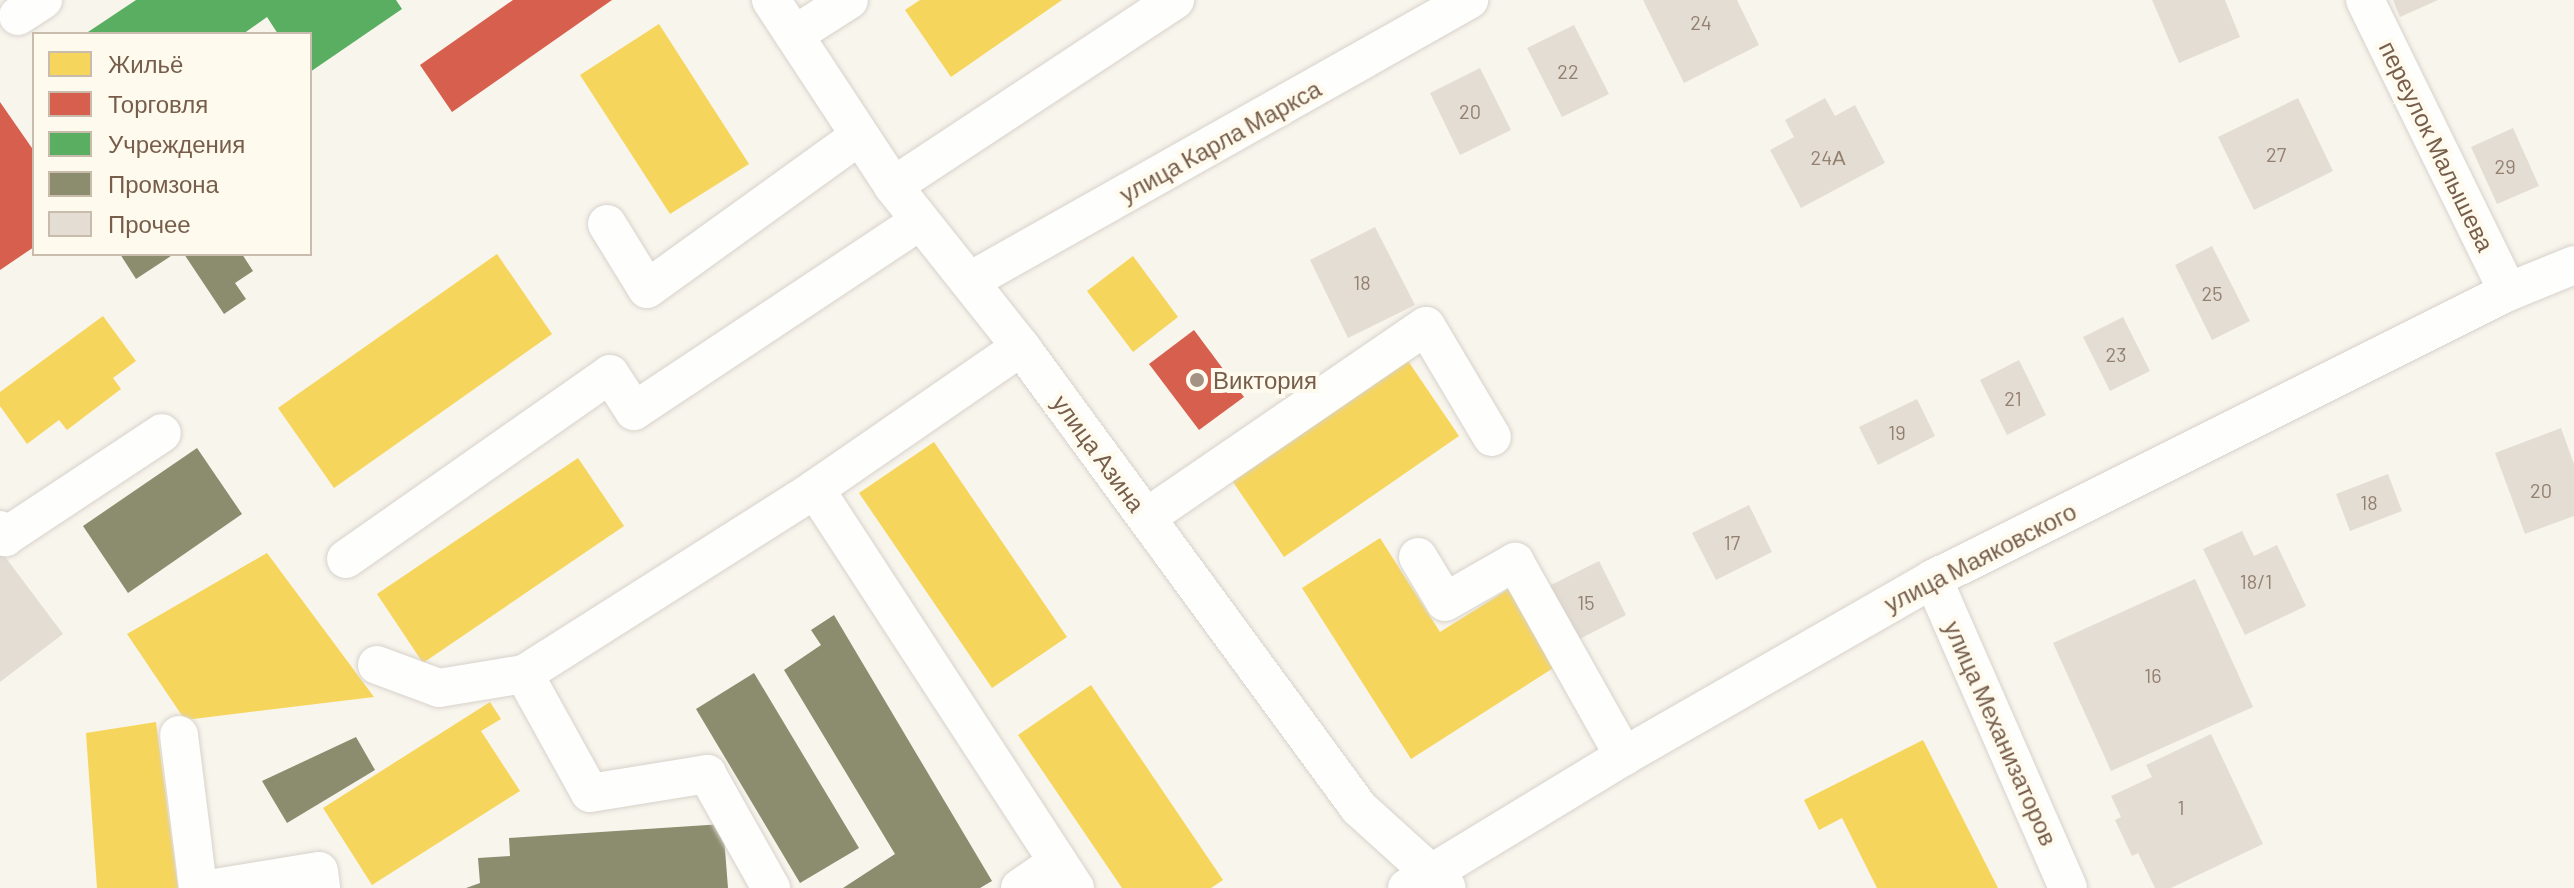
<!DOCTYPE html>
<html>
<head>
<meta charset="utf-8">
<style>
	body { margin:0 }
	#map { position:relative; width:2574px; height:888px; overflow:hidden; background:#f8f5ed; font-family:Barlow,sans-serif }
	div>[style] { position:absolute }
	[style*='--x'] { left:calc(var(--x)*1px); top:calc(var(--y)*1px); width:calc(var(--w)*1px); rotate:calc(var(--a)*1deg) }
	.homes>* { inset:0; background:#f6d55c }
	.shops>* { inset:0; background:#d6604d }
	.public>* { inset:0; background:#5aae61 }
	.industry>* { inset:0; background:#8c8c6e }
	.building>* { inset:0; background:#e4ddd4 }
	.roads { filter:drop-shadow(0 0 2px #d7d2cb) drop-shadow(0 0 2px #d7d2cb) }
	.minor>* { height:38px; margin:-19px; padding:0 19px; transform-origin:19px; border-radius:19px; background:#fefefc }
	.dots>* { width:22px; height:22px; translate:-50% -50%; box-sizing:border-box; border:4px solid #fffaee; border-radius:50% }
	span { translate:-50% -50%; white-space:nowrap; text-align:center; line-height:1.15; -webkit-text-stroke:8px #fffaee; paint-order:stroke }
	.number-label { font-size:20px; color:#948070 }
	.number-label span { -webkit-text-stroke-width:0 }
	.street-label { font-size:24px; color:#775e4b }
	.poi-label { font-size:24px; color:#775e4b }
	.left { translate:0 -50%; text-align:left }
	.legend { position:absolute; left:32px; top:32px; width:280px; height:224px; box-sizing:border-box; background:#fffaee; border:2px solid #c9bcad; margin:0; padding:10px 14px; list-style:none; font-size:24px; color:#775e4b }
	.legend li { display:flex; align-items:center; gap:16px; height:40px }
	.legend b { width:40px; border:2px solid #c9bcad }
</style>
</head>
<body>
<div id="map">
	<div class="homes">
		<i style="clip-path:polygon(920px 0,1062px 0,951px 77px,905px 10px)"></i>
		<i style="clip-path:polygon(659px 24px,749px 164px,670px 214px,580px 75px)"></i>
		<i style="clip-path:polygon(497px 254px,552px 334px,334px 488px,278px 408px)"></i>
		<i style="clip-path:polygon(1133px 256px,1178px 317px,1133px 352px,1087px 291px)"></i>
		<i style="clip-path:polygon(103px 316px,136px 361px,113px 378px,121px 389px,67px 430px,59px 420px,27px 444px,0 406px,0 392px)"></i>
		<i style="clip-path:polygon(1406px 358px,1459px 436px,1284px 557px,1231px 479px)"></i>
		<i style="clip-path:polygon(934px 442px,1067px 637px,992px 688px,859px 493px)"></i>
		<i style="clip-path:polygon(578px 458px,624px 526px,423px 663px,377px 594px)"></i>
		<i style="clip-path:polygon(1380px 538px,1440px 632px,1510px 588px,1558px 665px,1411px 759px,1302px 588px)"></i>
		<i style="clip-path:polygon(267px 553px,374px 697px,185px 720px,127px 634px)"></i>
		<i style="clip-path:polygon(1091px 685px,1223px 880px,1211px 888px,1122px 888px,1018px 735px)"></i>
		<i style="clip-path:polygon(490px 702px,501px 719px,481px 731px,520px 791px,372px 885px,323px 808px)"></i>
		<i style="clip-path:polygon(156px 722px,178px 888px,97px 888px,86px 733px)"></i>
		<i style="clip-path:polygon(1923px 740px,1998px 888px,1877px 888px,1842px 818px,1819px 830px,1804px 800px)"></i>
	</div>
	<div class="shops">
		<i style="clip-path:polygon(513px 0,612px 0,452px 112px,420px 65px)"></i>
		<i style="clip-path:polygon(0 102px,34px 151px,34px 247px,0 270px)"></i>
		<i style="clip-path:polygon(1194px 330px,1244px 397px,1199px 430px,1149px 364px)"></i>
	</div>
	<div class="public">
		<i style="clip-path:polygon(136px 0,396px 0,402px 9px,310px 72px,310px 34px,278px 34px,267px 17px,243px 34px,85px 34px)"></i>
	</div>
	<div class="industry">
		<i style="clip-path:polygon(120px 254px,174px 254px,136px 279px)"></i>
		<i style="clip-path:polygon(184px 254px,242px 254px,253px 271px,235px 283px,246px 299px,224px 314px)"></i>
		<i style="clip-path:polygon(197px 448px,242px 514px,128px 593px,83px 526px)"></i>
		<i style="clip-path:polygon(834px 615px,992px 881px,980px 888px,843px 888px,895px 854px,784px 670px,821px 645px,811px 630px)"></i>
		<i style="clip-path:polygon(754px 673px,859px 848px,800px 883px,696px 709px)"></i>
		<i style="clip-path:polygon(356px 737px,375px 770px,287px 823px,262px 781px)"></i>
		<i style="clip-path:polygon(723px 824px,728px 888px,466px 888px,480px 883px,478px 858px,510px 856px,509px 838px)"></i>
	</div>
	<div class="building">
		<i style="clip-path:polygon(1643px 0,1737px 0,1759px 45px,1684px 83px)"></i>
		<i style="clip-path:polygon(2152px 0,2225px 0,2240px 37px,2179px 63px)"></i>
		<i style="clip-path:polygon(2393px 0,2438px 0,2400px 17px)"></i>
		<i style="clip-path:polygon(1574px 25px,1609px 94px,1562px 117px,1527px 48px)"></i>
		<i style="clip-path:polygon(1480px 68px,1511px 130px,1460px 155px,1430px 93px)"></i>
		<i style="clip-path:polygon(1825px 98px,1835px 116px,1855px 105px,1885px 163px,1801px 208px,1770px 150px,1794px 137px,1785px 120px)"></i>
		<i style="clip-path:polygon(2298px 98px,2333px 171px,2254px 210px,2218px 137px)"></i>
		<i style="clip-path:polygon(2513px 128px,2539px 186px,2497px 204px,2471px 147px)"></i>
		<i style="clip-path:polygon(1375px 227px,1415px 305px,1348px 338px,1310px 260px)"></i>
		<i style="clip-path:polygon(2212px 246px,2250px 321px,2212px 340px,2175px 265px)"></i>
		<i style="clip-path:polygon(2123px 317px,2150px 371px,2110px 391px,2083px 337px)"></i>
		<i style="clip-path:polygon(2019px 360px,2046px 415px,2007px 435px,1980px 380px)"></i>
		<i style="clip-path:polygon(1917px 399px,1935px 436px,1878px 465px,1859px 427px)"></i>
		<i style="clip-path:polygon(2561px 428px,2574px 464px,2574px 516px,2525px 534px,2495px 453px)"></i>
		<i style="clip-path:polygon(2388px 474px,2402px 511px,2350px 531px,2336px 494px)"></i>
		<i style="clip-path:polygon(1749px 505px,1772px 552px,1716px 580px,1692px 533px)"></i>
		<i style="clip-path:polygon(2242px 531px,2254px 556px,2277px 545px,2306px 606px,2245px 635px,2203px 549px)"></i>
		<i style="clip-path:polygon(0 550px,63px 634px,0 682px)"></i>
		<i style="clip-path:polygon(1599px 561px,1626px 615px,1572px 643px,1545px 588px)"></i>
		<i style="clip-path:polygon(2195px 579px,2253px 707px,2111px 771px,2053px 643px)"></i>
		<i style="clip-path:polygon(2211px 734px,2263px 844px,2171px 888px,2155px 888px,2138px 853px,2132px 856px,2115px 820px,2121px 817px,2111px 796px,2152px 777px,2146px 765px)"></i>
	</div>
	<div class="roads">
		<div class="minor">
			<i style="--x:771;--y:0;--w:222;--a:56.7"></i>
			<i style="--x:893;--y:186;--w:206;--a:51.5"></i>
			<i style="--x:1021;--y:347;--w:572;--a:53.75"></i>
			<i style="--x:1359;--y:808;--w:118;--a:42.2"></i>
			<i style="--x:2365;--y:0;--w:325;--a:63.9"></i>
			<i style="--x:18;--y:16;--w:30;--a:-33"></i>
			<i style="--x:794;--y:35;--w:65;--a:-32.5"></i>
			<i style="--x:893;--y:186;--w:338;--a:-33.4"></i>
			<i style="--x:607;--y:224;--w:76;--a:58.4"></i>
			<i style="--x:647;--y:289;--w:261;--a:-35.8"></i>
			<i style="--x:970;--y:281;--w:573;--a:-29.39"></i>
			<i style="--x:815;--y:489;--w:476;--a:56.9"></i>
			<i style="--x:1147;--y:517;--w:338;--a:-34.4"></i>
			<i style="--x:1426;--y:326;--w:129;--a:59.3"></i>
			<i style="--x:0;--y:530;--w:9;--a:54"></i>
			<i style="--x:5;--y:537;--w:188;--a:-33.5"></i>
			<i style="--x:1418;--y:557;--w:52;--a:59"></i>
			<i style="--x:1445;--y:602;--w:81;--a:-29.7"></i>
			<i style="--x:1515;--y:562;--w:223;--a:60.7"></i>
			<i style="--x:346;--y:559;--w:322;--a:-35"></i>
			<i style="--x:610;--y:374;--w:44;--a:57"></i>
			<i style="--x:634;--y:411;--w:342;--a:-33.6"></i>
			<i style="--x:1933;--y:579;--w:337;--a:66.4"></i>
			<i style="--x:377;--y:665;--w:66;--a:20.4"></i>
			<i style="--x:439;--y:688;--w:86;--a:-9.4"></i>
			<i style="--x:524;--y:674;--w:345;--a:-32.4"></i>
			<i style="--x:815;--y:489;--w:250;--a:-34.6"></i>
			<i style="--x:524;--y:674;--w:136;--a:61"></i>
			<i style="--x:590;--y:793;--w:119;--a:-9.2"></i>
			<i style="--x:707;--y:774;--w:131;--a:60.7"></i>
			<i style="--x:179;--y:735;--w:154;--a:82.9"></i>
			<i style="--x:215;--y:888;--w:105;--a:-9.3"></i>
			<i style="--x:319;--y:871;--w:17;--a:83"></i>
			<i style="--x:1020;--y:888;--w:46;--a:-34.4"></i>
			<i style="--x:1407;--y:888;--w:254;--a:-31.3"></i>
			<i style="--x:1624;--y:756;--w:356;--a:-29.8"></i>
			<i style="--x:1933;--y:579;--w:643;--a:-26.53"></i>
			<i style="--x:2508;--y:292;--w:71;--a:-22.2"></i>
		</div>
	</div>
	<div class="dots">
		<i style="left:1197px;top:380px;background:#a49384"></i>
	</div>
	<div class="number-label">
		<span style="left:1701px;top:22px">24</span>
		<span style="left:1568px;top:71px">22</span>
		<span style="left:1470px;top:111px">20</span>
		<span style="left:2276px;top:154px">27</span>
		<span style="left:1828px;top:157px">24А</span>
		<span style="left:2505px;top:166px">29</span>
		<span style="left:1362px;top:282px">18</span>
		<span style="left:2212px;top:293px">25</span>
		<span style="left:2116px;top:354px">23</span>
		<span style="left:2013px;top:398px">21</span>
		<span style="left:1897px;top:432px">19</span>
		<span style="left:2541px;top:490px">20</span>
		<span style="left:2369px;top:502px">18</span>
		<span style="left:1732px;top:542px">17</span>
		<span style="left:2256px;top:581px">18/1</span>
		<span style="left:1586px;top:602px">15</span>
		<span style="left:2153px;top:675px">16</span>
		<span style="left:2181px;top:807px">1</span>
	</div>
	<div class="street-label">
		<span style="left:1220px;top:141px;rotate:-29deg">улица Карла Маркса</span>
		<span style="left:2437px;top:146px;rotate:64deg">переулок Малышева</span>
		<span style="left:1099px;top:453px;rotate:54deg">улица Азина</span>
		<span style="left:1980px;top:557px;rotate:-27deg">улица Маяковского</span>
		<span style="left:2001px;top:733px;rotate:66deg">улица Механизаторов</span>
	</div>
	<div class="poi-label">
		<span class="left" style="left:1213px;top:380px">Виктория</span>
	</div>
	<ul class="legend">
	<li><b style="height:22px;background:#f6d55c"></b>Жильё</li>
	<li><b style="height:22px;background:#d6604d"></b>Торговля</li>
	<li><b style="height:22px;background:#5aae61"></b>Учреждения</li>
	<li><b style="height:22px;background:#8c8c6e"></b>Промзона</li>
	<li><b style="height:22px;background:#e4ddd4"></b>Прочее</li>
	</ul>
</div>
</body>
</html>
